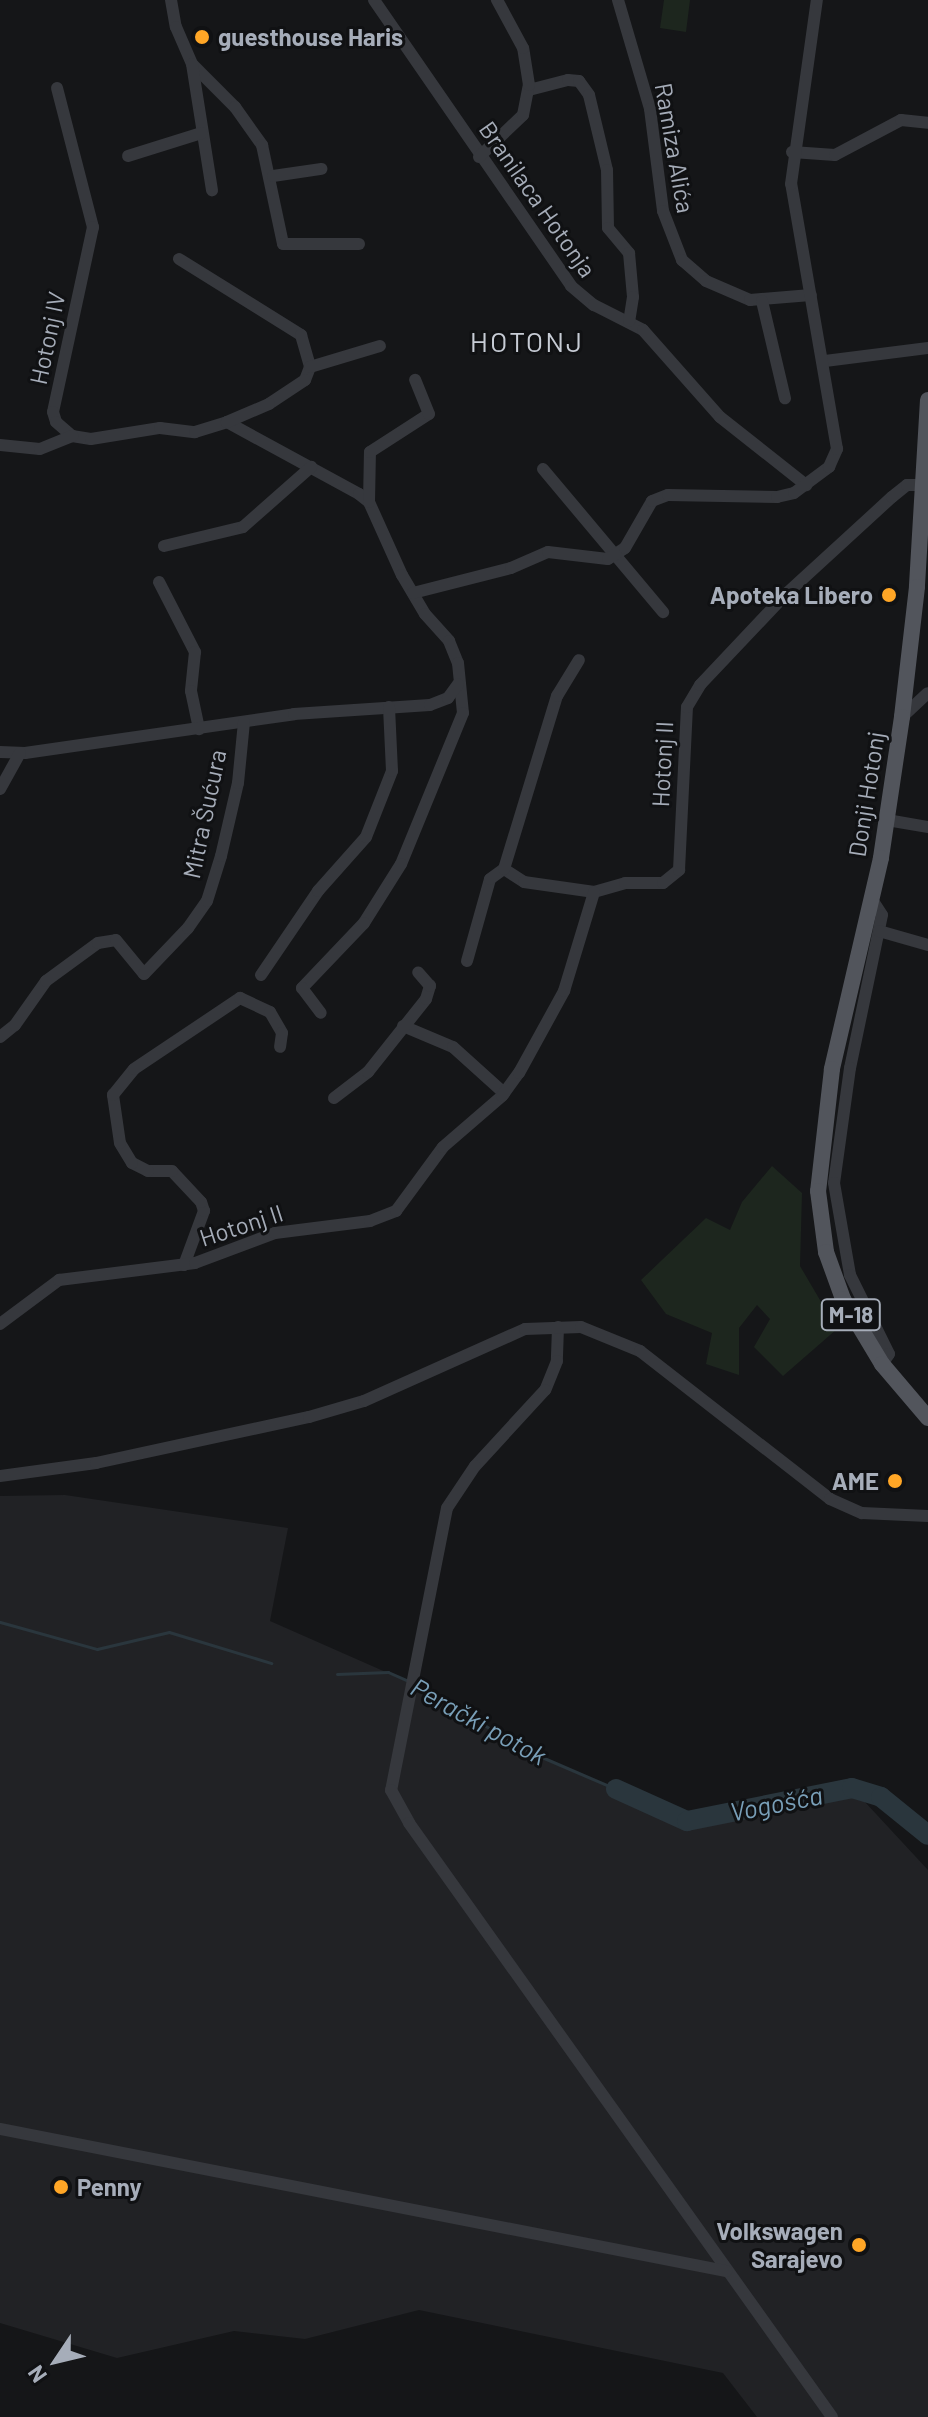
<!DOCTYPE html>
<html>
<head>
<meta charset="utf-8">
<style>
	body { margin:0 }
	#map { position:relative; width:928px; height:2417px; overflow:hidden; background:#151618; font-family:Barlow,sans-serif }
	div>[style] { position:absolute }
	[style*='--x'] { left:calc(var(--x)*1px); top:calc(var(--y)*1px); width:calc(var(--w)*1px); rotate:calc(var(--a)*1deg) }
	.built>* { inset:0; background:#212225 }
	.green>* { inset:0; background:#1d261e }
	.stream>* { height:3px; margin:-1.5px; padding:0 1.5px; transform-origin:1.5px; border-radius:1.5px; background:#2a363d }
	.river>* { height:20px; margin:-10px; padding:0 10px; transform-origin:10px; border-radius:10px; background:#2a363d }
	.minor>* { height:12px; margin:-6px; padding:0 6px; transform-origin:6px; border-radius:6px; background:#36383d }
	.major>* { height:16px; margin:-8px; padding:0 8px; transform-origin:8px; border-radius:8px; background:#52555c }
	.dots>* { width:22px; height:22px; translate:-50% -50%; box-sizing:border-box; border:4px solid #101113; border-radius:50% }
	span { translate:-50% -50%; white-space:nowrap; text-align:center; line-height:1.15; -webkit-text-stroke:6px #101113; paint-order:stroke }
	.shield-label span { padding:2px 6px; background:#101113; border:2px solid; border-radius:6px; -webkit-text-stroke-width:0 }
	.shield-label { font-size:22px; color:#a6adb9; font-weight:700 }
	.poi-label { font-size:24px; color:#a6adb9; font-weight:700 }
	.left { translate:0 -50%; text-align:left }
	.right { translate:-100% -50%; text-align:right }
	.street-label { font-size:24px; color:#a6adb9 }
	.water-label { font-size:26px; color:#799fb8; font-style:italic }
	.quarter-label { font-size:28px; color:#c7ccd5; letter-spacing:2px }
	.north { position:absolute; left:16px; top:2321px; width:80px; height:80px; -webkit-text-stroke:6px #101113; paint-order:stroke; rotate:235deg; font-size:22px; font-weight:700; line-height:32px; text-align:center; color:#a6adb9 }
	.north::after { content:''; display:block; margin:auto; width:28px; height:36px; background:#a6adb9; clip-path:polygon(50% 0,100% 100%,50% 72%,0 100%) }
</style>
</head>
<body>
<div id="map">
	<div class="built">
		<i style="clip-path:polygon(65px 1495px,288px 1528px,270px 1621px,422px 1688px,530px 1752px,687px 1821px,852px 1788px,928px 1870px,928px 2417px,757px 2417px,723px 2373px,419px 2310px,305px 2339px,234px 2331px,117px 2358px,0 2323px,0 1496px)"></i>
	</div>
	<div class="green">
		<i style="clip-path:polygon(664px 0,690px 0,686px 32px,660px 28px)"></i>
		<i style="clip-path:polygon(772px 1166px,802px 1193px,800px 1266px,837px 1329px,783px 1376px,754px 1347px,770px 1319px,757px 1305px,739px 1328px,739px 1375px,706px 1364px,712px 1333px,666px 1314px,641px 1280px,706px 1218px,730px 1230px,742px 1202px)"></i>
	</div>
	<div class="stream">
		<i style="--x:0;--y:1622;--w:101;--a:15.6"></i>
		<i style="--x:97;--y:1649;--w:74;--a:-13.3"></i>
		<i style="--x:169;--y:1632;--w:107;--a:16.9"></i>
		<i style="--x:337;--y:1674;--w:51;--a:-2.2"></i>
		<i style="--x:388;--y:1672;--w:22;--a:24"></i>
		<i style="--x:414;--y:1684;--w:134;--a:30.4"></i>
		<i style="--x:530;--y:1752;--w:94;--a:23.3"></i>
	</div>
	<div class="river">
		<i style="--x:616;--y:1789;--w:78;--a:24.3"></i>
		<i style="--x:687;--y:1821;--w:168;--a:-11.3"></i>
		<i style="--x:852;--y:1788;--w:30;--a:17"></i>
		<i style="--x:881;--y:1797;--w:60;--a:39"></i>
	</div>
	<div class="minor">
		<i style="--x:171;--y:0;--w:27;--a:80"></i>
		<i style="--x:176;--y:27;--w:40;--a:66.6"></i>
		<i style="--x:192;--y:64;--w:61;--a:45"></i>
		<i style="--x:235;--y:107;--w:47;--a:54.6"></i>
		<i style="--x:262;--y:145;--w:101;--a:78"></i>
		<i style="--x:283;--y:244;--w:76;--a:0"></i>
		<i style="--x:374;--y:0;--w:347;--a:55.4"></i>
		<i style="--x:571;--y:286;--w:30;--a:40"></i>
		<i style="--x:594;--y:305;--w:55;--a:27"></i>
		<i style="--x:643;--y:330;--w:116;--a:48.5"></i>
		<i style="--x:720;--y:417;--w:110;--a:38.3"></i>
		<i style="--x:618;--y:0;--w:114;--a:73.6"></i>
		<i style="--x:650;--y:109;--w:103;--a:82.7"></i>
		<i style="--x:663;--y:211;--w:53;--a:68.8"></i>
		<i style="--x:682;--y:260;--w:32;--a:41"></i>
		<i style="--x:706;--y:281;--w:48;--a:23.4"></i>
		<i style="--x:750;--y:300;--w:61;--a:-4.7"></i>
		<i style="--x:192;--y:64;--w:128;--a:81"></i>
		<i style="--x:57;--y:88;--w:144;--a:75.5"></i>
		<i style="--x:93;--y:227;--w:189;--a:102.2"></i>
		<i style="--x:53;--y:412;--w:10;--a:73"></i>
		<i style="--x:56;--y:422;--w:21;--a:41"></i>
		<i style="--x:72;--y:436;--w:19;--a:9"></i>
		<i style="--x:91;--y:439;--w:70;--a:-9.1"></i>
		<i style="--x:160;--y:428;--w:35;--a:7"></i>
		<i style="--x:195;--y:432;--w:34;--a:-17"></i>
		<i style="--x:227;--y:422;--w:150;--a:28.6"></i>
		<i style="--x:359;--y:494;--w:13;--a:39"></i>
		<i style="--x:369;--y:502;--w:80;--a:65.7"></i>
		<i style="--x:402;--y:575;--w:45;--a:59.5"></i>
		<i style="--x:425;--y:614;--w:36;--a:48"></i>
		<i style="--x:449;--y:641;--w:24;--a:68"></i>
		<i style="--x:458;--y:663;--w:50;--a:84.3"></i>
		<i style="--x:463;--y:713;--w:163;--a:112.3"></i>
		<i style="--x:401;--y:864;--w:70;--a:122.1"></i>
		<i style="--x:364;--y:923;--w:90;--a:133.6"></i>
		<i style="--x:302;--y:988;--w:31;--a:53"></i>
		<i style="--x:529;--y:90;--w:40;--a:-14.4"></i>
		<i style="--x:568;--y:80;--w:11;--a:5"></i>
		<i style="--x:579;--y:81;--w:17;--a:54"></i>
		<i style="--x:589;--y:95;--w:77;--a:76.5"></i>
		<i style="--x:607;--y:170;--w:58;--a:89"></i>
		<i style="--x:608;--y:228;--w:33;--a:50"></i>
		<i style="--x:629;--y:253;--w:44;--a:84.8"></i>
		<i style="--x:633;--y:297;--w:24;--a:99"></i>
		<i style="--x:792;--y:152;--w:43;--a:4"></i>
		<i style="--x:835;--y:155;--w:75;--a:-27.9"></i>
		<i style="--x:901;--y:120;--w:27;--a:6"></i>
		<i style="--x:128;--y:156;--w:77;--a:-17.3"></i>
		<i style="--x:479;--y:157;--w:61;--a:-43.7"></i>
		<i style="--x:523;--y:115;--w:31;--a:-79"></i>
		<i style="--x:529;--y:85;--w:37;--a:-99"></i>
		<i style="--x:523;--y:48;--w:55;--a:-118.4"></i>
		<i style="--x:273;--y:176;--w:49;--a:-8.3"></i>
		<i style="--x:179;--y:259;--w:144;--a:31.9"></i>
		<i style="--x:301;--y:335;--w:33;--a:74"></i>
		<i style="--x:310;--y:367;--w:14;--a:111"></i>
		<i style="--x:305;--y:380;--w:43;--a:146.3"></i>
		<i style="--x:269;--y:404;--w:46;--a:156.8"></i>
		<i style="--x:762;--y:301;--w:100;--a:76.7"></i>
		<i style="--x:825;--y:361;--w:104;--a:-7.2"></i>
		<i style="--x:310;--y:367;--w:73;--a:-16.7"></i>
		<i style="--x:0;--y:445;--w:40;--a:5.7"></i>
		<i style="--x:40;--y:449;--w:35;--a:-22"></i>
		<i style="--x:543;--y:469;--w:187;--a:50"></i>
		<i style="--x:369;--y:502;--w:50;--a:-88.9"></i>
		<i style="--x:370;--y:452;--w:70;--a:-32.8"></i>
		<i style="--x:429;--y:414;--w:37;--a:-112"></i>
		<i style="--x:164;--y:546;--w:81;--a:-13.5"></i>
		<i style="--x:243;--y:527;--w:91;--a:-41.4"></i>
		<i style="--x:159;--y:582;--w:79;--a:62.8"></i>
		<i style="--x:195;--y:652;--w:39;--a:96"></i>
		<i style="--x:191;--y:691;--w:39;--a:78"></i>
		<i style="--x:413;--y:593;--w:101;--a:-14.3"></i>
		<i style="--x:511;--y:568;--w:40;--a:-23.4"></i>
		<i style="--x:548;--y:552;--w:60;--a:6.7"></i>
		<i style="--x:608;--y:559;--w:20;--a:-33"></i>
		<i style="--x:625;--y:548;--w:54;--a:-60.1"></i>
		<i style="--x:652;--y:501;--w:17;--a:-21"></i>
		<i style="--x:668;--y:495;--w:109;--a:1.1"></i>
		<i style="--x:777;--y:497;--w:17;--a:-13"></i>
		<i style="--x:794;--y:493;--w:44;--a:-36.6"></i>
		<i style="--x:829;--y:467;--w:20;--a:-66"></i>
		<i style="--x:837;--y:449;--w:269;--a:-99.8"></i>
		<i style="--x:791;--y:184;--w:186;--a:-82"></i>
		<i style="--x:902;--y:717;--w:35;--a:-43"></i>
		<i style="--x:0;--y:752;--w:25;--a:2"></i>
		<i style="--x:25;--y:753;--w:272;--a:-8.2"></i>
		<i style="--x:294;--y:714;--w:136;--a:-3.8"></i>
		<i style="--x:430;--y:705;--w:19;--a:-21"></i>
		<i style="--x:448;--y:698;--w:17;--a:-54"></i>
		<i style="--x:0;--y:789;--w:41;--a:-60.9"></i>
		<i style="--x:887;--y:820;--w:42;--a:9.7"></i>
		<i style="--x:504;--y:869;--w:24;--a:33"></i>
		<i style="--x:524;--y:882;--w:71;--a:8.1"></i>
		<i style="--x:594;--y:892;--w:32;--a:-16"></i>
		<i style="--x:625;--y:883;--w:38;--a:0"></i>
		<i style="--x:663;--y:883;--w:21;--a:-39"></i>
		<i style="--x:679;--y:870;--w:163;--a:-87.2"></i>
		<i style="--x:687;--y:707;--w:26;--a:-59"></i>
		<i style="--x:700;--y:685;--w:124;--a:-46.6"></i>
		<i style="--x:785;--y:595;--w:145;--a:-42.5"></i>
		<i style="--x:892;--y:497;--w:19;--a:-39"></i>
		<i style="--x:907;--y:485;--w:16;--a:0"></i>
		<i style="--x:871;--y:898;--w:20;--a:57"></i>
		<i style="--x:882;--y:915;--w:156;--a:101.8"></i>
		<i style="--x:850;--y:1068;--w:116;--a:97.9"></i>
		<i style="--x:834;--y:1183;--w:93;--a:80.1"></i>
		<i style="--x:850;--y:1275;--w:88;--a:63.7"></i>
		<i style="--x:889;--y:1354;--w:12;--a:125"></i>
		<i style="--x:879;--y:931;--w:51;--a:15.9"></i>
		<i style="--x:467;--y:961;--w:85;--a:-74.3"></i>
		<i style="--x:490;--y:879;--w:17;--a:-36"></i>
		<i style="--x:504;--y:869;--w:181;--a:-73"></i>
		<i style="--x:557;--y:696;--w:42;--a:-58.6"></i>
		<i style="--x:261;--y:975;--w:102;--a:-55.8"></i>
		<i style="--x:318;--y:891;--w:72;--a:-48.4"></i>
		<i style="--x:366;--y:837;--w:71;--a:-68.5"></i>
		<i style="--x:392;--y:771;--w:64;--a:-92.7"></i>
		<i style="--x:403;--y:1026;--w:54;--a:22.8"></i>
		<i style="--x:453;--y:1047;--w:69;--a:42"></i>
		<i style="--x:0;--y:1037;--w:19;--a:-39"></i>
		<i style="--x:15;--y:1025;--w:54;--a:-54.8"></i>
		<i style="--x:46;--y:981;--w:64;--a:-36.2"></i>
		<i style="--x:98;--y:943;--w:18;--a:-9"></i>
		<i style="--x:116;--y:940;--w:44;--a:50.5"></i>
		<i style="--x:144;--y:974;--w:64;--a:-46.3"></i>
		<i style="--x:188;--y:928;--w:33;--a:-55"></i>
		<i style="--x:207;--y:901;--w:47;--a:-72.7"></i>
		<i style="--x:221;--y:856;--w:75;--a:-76.9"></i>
		<i style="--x:238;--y:783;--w:61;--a:-84.4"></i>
		<i style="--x:334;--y:1098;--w:43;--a:-37.4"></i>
		<i style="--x:368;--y:1072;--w:93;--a:-51.5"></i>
		<i style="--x:426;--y:999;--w:14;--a:-73"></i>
		<i style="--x:430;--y:986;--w:18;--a:-131"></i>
		<i style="--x:184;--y:1265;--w:58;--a:-69.7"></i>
		<i style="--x:204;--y:1211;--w:9;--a:-108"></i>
		<i style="--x:201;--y:1202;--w:42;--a:-133.1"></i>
		<i style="--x:172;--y:1171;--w:24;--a:180"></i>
		<i style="--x:148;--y:1171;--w:18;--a:-153"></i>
		<i style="--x:132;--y:1163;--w:23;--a:-121"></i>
		<i style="--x:120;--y:1143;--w:49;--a:-98.3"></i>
		<i style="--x:113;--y:1095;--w:33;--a:-51"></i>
		<i style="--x:134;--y:1069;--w:128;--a:-33.8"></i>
		<i style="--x:240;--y:998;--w:33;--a:25"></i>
		<i style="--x:270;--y:1012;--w:24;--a:60"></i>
		<i style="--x:282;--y:1033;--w:14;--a:98"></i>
		<i style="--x:0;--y:1324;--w:74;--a:-36.7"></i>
		<i style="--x:59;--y:1280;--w:137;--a:-7.1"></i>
		<i style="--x:195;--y:1263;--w:85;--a:-20.6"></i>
		<i style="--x:275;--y:1233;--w:96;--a:-7.2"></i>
		<i style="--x:370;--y:1221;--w:28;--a:-21"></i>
		<i style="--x:396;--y:1211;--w:79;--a:-53.7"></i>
		<i style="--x:443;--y:1147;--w:78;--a:-40.8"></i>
		<i style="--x:502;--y:1096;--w:29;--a:-54"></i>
		<i style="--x:519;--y:1073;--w:94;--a:-61.2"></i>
		<i style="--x:564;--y:991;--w:103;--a:-73.1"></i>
		<i style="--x:558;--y:1327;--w:34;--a:92"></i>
		<i style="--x:557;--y:1361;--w:31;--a:112"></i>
		<i style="--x:545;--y:1390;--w:103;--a:132.6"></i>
		<i style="--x:475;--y:1466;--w:50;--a:123.7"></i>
		<i style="--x:447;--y:1508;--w:288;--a:101.2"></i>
		<i style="--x:391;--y:1790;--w:38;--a:61"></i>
		<i style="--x:409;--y:1823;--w:729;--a:54.54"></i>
		<i style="--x:0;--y:1476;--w:97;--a:-7.7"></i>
		<i style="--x:96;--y:1463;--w:218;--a:-12.2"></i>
		<i style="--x:309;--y:1417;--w:57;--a:-16.2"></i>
		<i style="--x:364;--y:1401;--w:176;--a:-24.1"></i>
		<i style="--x:525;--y:1329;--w:56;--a:-2"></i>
		<i style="--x:581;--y:1327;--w:64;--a:22.1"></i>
		<i style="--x:640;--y:1351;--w:241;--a:37.9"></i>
		<i style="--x:830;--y:1499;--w:35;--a:24"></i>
		<i style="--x:862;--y:1513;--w:66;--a:2.6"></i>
		<i style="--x:0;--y:2129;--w:740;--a:11.07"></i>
	</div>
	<div class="major">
		<i style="--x:928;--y:400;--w:187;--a:93.4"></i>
		<i style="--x:917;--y:587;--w:131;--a:96.6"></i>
		<i style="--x:902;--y:717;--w:143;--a:98.5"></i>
		<i style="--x:881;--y:858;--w:217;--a:103.1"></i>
		<i style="--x:832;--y:1069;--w:123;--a:96.5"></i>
		<i style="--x:818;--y:1191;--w:62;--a:82.5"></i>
		<i style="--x:826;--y:1252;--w:50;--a:70.1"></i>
		<i style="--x:843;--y:1299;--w:76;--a:59"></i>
		<i style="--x:882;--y:1364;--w:71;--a:49.6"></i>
	</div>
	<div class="dots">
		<i style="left:202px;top:37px;background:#ffa626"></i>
		<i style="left:889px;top:595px;background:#ffa626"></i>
		<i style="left:895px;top:1481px;background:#ffa626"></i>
		<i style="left:61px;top:2187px;background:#ffa626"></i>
		<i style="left:859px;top:2245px;background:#ffa626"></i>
	</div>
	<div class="shield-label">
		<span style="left:851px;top:1315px">M-18</span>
	</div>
	<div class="poi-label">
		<span class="left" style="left:218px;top:37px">guesthouse Haris</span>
		<span class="right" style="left:873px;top:595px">Apoteka Libero</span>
		<span class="right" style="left:879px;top:1481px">AME</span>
		<span class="left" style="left:77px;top:2187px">Penny</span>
		<span class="right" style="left:843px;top:2245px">Volkswagen<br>Sarajevo</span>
	</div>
	<div class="street-label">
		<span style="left:675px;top:148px;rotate:80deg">Ramiza Alića</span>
		<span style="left:538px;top:199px;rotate:55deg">Branilaca Hotonja</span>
		<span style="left:47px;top:338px;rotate:-78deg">Hotonj IV</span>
		<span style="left:662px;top:764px;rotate:-87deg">Hotonj II</span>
		<span style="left:866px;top:794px;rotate:-81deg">Donji Hotonj</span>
		<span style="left:204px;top:814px;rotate:-78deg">Mitra Šućura</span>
		<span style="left:241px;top:1225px;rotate:-18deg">Hotonj II</span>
	</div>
	<div class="water-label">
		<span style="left:479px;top:1721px;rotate:29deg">Perački potok</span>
		<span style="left:776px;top:1803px;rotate:-11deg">Vogošća</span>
	</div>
	<div class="quarter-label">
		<span style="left:527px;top:341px">HOTONJ</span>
	</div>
	<div class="north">N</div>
</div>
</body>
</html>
